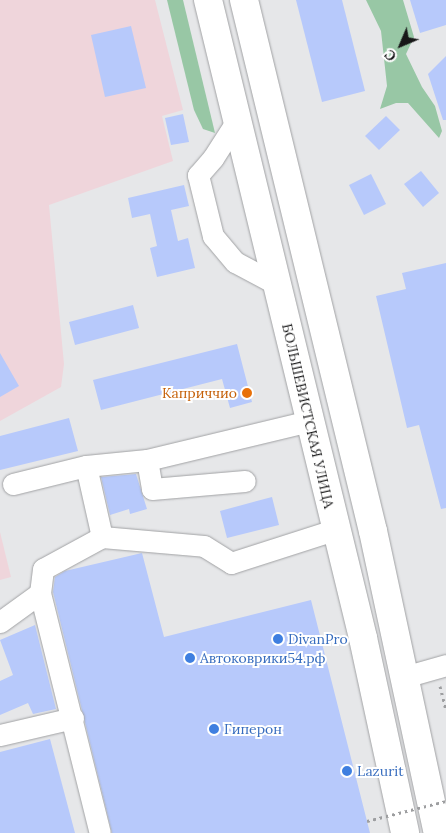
<!DOCTYPE html>
<html>
<head>
<meta charset="utf-8">
<style>
	body { margin:0 }
	#map { position:relative; width:446px; height:833px; overflow:hidden; background:#e6e7e9; font-family:Lora,serif }
	div>[style] { position:absolute }
	[style*='--x'] { left:calc(var(--x)*1px); top:calc(var(--y)*1px); width:calc(var(--w)*1px); rotate:calc(var(--a)*1deg) }
	.industrial>* { inset:0; background:#efd5db }
	.green>* { inset:0; background:#98c7a5 }
	.building>* { inset:0; background:#b7c9fb }
	.path>* { height:3px; margin-top:-1.5px; transform-origin:0; background:repeating-linear-gradient(90deg,#9d9ea0 0 2.5px,transparent 0 6.5px) }
	.roads { filter:drop-shadow(0 0 1px #a1a2a4) drop-shadow(0 0 1px #a1a2a4) }
	.minor>* { height:21px; margin:-10.5px; padding:0 10.5px; transform-origin:10.5px; border-radius:10.5px; background:#fff }
	.highway>* { height:28px; margin:-14px; padding:0 14px; transform-origin:14px; border-radius:14px; background:#fff }
	.path-bridge>* { height:3px; margin-top:-1.5px; transform-origin:0; background:repeating-linear-gradient(90deg,#9d9ea0 0 2.5px,transparent 0 6.5px) }
	.dots>* { width:14px; height:14px; translate:-50% -50%; box-sizing:border-box; border:2px solid #fff; border-radius:50% }
	span { translate:-50% -50%; white-space:nowrap; text-align:center; line-height:1.15; -webkit-text-stroke:4px #fff; paint-order:stroke }
	.food-label { font-size:14px; color:#c56008 }
	.right { translate:-100% -50%; text-align:right }
	.street-label { font-size:14px; color:#171718 }
	.shop-label { font-size:14px; color:#366cbe }
	.left { translate:0 -50%; text-align:left }
	.north { position:absolute; left:376px; top:20px; width:50px; height:50px; -webkit-text-stroke:4px #fff; paint-order:stroke; rotate:225deg; font-size:14px; font-weight:700; line-height:20px; text-align:center; color:#171718 }
	.north::after { content:''; display:block; margin:auto; width:18px; height:22px; background:#171718; clip-path:polygon(50% 0,100% 100%,50% 72%,0 100%) }
</style>
</head>
<body>
<div id="map">
	<div class="industrial">
		<i style="clip-path:polygon(0 0,155px 0,183px 110px,162px 116px,173px 161px,49px 205px,64px 364px,61px 387px,0 421px)"></i>
		<i style="clip-path:polygon(0 532px,11px 577px,0 580px)"></i>
	</div>
	<div class="green">
		<i style="clip-path:polygon(167px 0,183px 0,215px 133px,203px 129px,194px 110px)"></i>
		<i style="clip-path:polygon(366px 0,403px 0,414px 37px,406px 54px,422px 87px,435px 106px,442px 131px,439px 138px,408px 103px,396px 103px,380px 109px,387px 86px,381px 31px)"></i>
	</div>
	<div class="building">
		<i style="clip-path:polygon(296px 0,342px 0,365px 91px,322px 102px)"></i>
		<i style="clip-path:polygon(410px 0,446px 0,446px 25px,420px 33px)"></i>
		<i style="clip-path:polygon(131px 26px,146px 88px,105px 97px,91px 35px)"></i>
		<i style="clip-path:polygon(446px 56px,446px 120px,443px 120px,428px 74px)"></i>
		<i style="clip-path:polygon(183px 114px,189px 142px,171px 145px,165px 118px)"></i>
		<i style="clip-path:polygon(386px 116px,400px 130px,379px 150px,365px 136px)"></i>
		<i style="clip-path:polygon(421px 171px,439px 193px,423px 207px,404px 184px)"></i>
		<i style="clip-path:polygon(371px 174px,386px 204px,364px 215px,349px 185px)"></i>
		<i style="clip-path:polygon(184px 185px,189px 206px,171px 210px,178px 241px,188px 238px,195px 268px,157px 277px,150px 248px,157px 246px,150px 214px,132px 218px,128px 198px)"></i>
		<i style="clip-path:polygon(446px 263px,446px 508px,441px 509px,419px 425px,407px 428px,376px 296px,406px 289px,402px 273px)"></i>
		<i style="clip-path:polygon(133px 305px,139px 328px,75px 345px,69px 322px)"></i>
		<i style="clip-path:polygon(237px 344px,252px 402px,230px 408px,222px 379px,101px 410px,93px 380px)"></i>
		<i style="clip-path:polygon(0 353px,19px 386px,0 397px)"></i>
		<i style="clip-path:polygon(69px 418px,78px 451px,0 470px,0 436px)"></i>
		<i style="clip-path:polygon(136px 474px,147px 509px,130px 514px,129px 509px,110px 515px,101px 477px)"></i>
		<i style="clip-path:polygon(272px 497px,279px 525px,227px 538px,220px 511px)"></i>
		<i style="clip-path:polygon(142px 553px,164px 637px,311px 600px,370px 833px,112px 833px,53px 592px,55px 577px,65px 571px)"></i>
		<i style="clip-path:polygon(35px 625px,56px 709px,33px 714px,28px 703px,0 715px,0 681px,13px 675px,0 640px)"></i>
		<i style="clip-path:polygon(50px 739px,75px 833px,0 833px,0 752px)"></i>
	</div>
	<div class="path">
		<i style="--x:440;--y:686;--w:25;--a:76"></i>
	</div>
	<div class="roads">
		<div class="minor">
			<i style="--x:238;--y:119;--w:46;--a:122.7"></i>
			<i style="--x:213;--y:158;--w:23;--a:131"></i>
			<i style="--x:198;--y:175;--w:63;--a:76.2"></i>
			<i style="--x:213;--y:236;--w:34;--a:50"></i>
			<i style="--x:235;--y:262;--w:49;--a:28.1"></i>
			<i style="--x:147;--y:460;--w:29;--a:80"></i>
			<i style="--x:152;--y:489;--w:93;--a:-4.9"></i>
			<i style="--x:86;--y:466;--w:61;--a:-5.6"></i>
			<i style="--x:147;--y:460;--w:167;--a:-13.5"></i>
			<i style="--x:13;--y:484;--w:75;--a:-13.9"></i>
			<i style="--x:86;--y:466;--w:73;--a:77.3"></i>
			<i style="--x:102;--y:537;--w:67;--a:151.5"></i>
			<i style="--x:43;--y:569;--w:24;--a:97"></i>
			<i style="--x:40;--y:593;--w:247;--a:76"></i>
			<i style="--x:102;--y:537;--w:102;--a:5"></i>
			<i style="--x:204;--y:546;--w:32;--a:32"></i>
			<i style="--x:231;--y:563;--w:108;--a:-17.8"></i>
			<i style="--x:0;--y:622;--w:49;--a:-35.9"></i>
			<i style="--x:404;--y:677;--w:44;--a:-15.9"></i>
			<i style="--x:0;--y:735;--w:75;--a:-13.1"></i>
		</div>
		<div class="highway">
			<i style="--x:208;--y:0;--w:657;--a:76.34"></i>
			<i style="--x:363;--y:638;--w:199;--a:77.8"></i>
			<i style="--x:244;--y:0;--w:546;--a:76.35"></i>
			<i style="--x:373;--y:531;--w:309;--a:77.9"></i>
		</div>
	</div>
	<div class="path-bridge">
		<i style="--x:367;--y:821;--w:81;--a:-14.2"></i>
	</div>
	<div class="dots">
		<i style="left:247px;top:393px;background:#e8710a"></i>
		<i style="left:278px;top:639px;background:#3f7fe0"></i>
		<i style="left:190px;top:658px;background:#3f7fe0"></i>
		<i style="left:214px;top:729px;background:#3f7fe0"></i>
		<i style="left:347px;top:771px;background:#3f7fe0"></i>
	</div>
	<div class="food-label">
		<span class="right" style="left:237px;top:393px">Каприччио</span>
	</div>
	<div class="street-label">
		<span style="left:308px;top:416px;rotate:77deg">БОЛЬШЕВИСТСКАЯ УЛИЦА</span>
	</div>
	<div class="shop-label">
		<span class="left" style="left:288px;top:639px">DivanPro</span>
		<span class="left" style="left:200px;top:658px">Автоковрики54.рф</span>
		<span class="left" style="left:224px;top:729px">Гиперон</span>
		<span class="left" style="left:357px;top:771px">Lazurit</span>
	</div>
	<div class="north">С</div>
</div>
</body>
</html>
